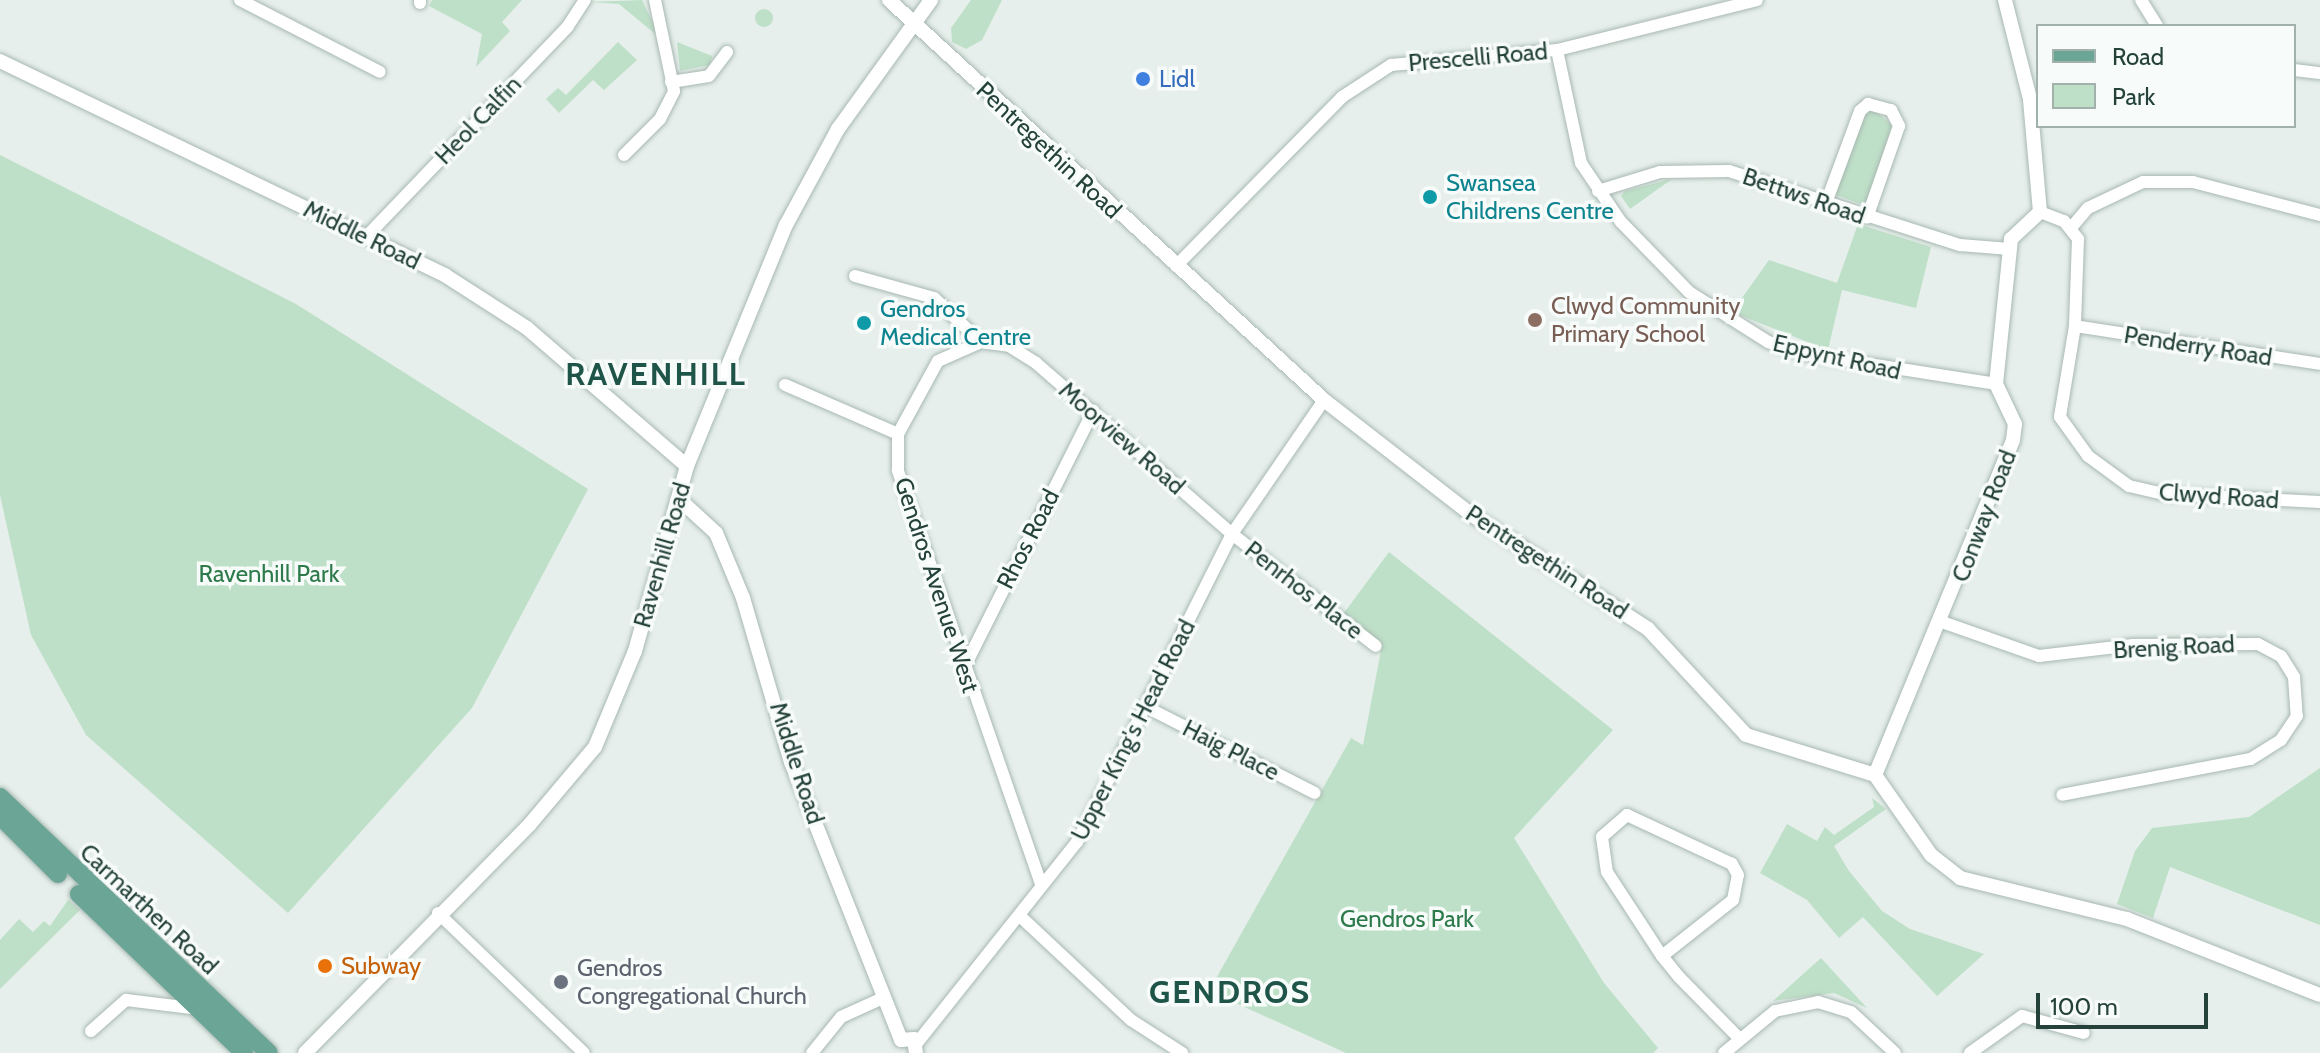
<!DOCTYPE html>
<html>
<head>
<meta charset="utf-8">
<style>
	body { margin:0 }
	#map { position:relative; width:2320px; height:1053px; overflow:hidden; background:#e6efeb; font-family:Cabin,sans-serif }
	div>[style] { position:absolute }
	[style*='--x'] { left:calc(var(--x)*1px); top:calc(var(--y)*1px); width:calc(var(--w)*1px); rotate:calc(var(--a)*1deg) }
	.green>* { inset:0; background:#bfe0c8 }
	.round { border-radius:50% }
	.roads { filter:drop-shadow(0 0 2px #a8b8b2) drop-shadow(0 0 2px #a8b8b2) }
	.minor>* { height:12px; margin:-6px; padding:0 6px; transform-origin:6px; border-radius:6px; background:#fff }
	.tertiary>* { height:14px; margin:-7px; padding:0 7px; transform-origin:7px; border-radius:7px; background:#fff }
	.primary>* { height:18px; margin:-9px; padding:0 9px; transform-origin:9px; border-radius:9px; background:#6aa596 }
	.dots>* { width:22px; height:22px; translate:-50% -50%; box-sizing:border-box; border:4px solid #f7fbf9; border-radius:50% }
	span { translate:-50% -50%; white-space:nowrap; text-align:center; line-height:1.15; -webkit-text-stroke:7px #f7fbf9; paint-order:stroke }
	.street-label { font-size:24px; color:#24423a }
	.shop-label { font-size:24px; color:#366cbe }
	.left { translate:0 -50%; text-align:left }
	.culture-label { font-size:24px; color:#0d838f }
	.education-label { font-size:24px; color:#785e54 }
	.park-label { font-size:24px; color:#2d7a4b }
	.food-label { font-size:24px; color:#c56008 }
	.worship-label { font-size:24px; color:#5b616d }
	.district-label { font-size:32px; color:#1f5548; font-weight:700; letter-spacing:2px }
	.legend { position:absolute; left:2036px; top:24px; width:260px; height:104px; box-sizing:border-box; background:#f7fbf9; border:2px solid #a3b1ad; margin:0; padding:10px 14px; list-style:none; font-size:24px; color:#24423a }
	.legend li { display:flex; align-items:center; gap:16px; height:40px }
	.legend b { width:40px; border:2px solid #a3b1ad }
	.scale { position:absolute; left:2036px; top:993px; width:172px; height:36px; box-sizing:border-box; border:4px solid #24423a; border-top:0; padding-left:10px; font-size:24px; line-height:28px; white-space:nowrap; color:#24423a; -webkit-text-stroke:6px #f7fbf9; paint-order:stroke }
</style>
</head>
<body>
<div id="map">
	<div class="green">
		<i style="clip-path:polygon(432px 0,522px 0,502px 22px,510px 31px,476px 67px,482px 34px,429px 6px)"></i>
		<i style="clip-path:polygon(642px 0,660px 38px,619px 4px,589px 2px)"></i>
		<i style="clip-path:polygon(971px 0,1002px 0,982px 40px,966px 49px,952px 42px,951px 28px)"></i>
		<i class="round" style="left:755px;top:9px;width:18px;height:18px"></i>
		<i style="clip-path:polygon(618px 42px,637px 60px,604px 90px,593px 80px,559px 113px,546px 99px,558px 88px,566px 95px)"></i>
		<i style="clip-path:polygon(677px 42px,712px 56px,710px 65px,680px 71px)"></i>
		<i style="clip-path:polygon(1875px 111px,1892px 125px,1869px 200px,1861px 204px,1834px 194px,1866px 112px)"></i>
		<i style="clip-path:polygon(0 155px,296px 304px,588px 489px,472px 708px,288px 913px,86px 735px,31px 635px,0 495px)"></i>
		<i style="clip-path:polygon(1672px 179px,1630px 209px,1621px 196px,1625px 191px)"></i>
		<i style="clip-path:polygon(1858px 224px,1931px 247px,1916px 308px,1842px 290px,1828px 350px,1732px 312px,1769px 260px,1837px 283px)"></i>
		<i style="clip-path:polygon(1389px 552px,1613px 730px,1514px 838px,1604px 983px,1658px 1048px,1653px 1053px,1346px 1053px,1209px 991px,1351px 738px,1363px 745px,1382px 645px,1344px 613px)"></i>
		<i style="clip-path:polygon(2320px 768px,2320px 925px,2170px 867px,2153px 918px,2117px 904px,2135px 851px,2152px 828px,2249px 817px)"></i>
		<i style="clip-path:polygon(1872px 798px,1886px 809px,1834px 846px,1849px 871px,1882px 911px,1910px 929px,1984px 954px,1937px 996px,1863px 917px,1839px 938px,1807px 900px,1760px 873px,1787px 824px,1817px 841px,1825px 827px,1834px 835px,1874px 807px)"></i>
		<i style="clip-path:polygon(68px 900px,80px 910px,0 989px,0 940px,19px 919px,33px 932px,44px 921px,50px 926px)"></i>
		<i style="clip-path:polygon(1821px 958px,1867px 1008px,1834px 993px,1773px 1001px)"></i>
	</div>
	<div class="roads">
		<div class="minor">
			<i style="--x:240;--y:0;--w:157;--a:27.2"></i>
			<i style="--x:420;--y:0;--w:3;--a:90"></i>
			<i style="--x:2141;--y:0;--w:31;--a:58"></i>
			<i style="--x:1557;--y:50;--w:116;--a:78"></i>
			<i style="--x:1581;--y:163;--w:71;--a:55.9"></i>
			<i style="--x:1621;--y:222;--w:98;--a:45.8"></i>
			<i style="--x:1689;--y:292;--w:93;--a:32.3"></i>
			<i style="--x:1768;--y:342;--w:39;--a:18"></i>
			<i style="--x:1805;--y:354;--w:193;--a:8.9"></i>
			<i style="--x:2294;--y:70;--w:26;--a:7"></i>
			<i style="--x:671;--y:82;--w:38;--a:-9"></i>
			<i style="--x:709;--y:76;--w:30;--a:-53"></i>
			<i style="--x:624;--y:155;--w:51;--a:-45"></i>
			<i style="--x:660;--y:119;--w:31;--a:-63"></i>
			<i style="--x:674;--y:91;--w:93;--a:-101.8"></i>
			<i style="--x:1598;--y:191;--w:65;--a:-17"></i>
			<i style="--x:1660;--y:172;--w:69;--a:-0.8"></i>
			<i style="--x:1729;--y:171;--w:243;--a:17.8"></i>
			<i style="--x:1960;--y:245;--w:50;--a:4.6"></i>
			<i style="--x:1826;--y:203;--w:98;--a:-69.7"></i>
			<i style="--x:1860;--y:111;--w:11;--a:-41"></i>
			<i style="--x:1868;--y:104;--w:24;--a:15"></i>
			<i style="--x:1891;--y:110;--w:18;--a:63"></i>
			<i style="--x:1899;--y:126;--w:97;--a:109.2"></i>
			<i style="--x:2040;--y:212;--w:26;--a:21"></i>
			<i style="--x:2064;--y:221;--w:23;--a:52"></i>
			<i style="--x:2078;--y:239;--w:87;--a:92"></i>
			<i style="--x:2075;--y:326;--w:92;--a:99.4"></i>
			<i style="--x:2060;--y:417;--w:48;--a:54.3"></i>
			<i style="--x:2088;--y:456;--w:51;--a:36.2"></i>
			<i style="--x:2129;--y:486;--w:35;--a:13"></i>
			<i style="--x:2163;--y:494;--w:157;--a:2.9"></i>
			<i style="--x:2071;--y:228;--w:26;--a:-50"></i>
			<i style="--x:2088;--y:208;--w:61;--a:-25.3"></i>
			<i style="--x:2143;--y:182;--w:50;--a:0"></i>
			<i style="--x:2193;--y:182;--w:131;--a:14.6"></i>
			<i style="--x:366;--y:237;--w:292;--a:-46.2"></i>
			<i style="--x:568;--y:26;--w:31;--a:-57"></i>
			<i style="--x:1176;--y:266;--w:237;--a:-45.5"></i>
			<i style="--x:1342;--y:97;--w:59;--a:-33.1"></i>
			<i style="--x:1391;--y:65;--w:167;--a:-5.2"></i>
			<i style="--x:1557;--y:50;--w:206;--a:-14"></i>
			<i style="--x:855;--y:276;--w:82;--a:15.6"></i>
			<i style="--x:934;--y:298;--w:64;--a:43.1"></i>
			<i style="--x:2075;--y:326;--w:248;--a:8.8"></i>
			<i style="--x:785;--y:385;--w:123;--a:23.4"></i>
			<i style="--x:1942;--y:622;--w:103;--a:19.3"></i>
			<i style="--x:2039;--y:656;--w:95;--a:-6.7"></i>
			<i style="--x:2133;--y:645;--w:125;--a:-0.5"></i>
			<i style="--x:2258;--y:644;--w:26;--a:28"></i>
			<i style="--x:2281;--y:656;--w:25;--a:58"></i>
			<i style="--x:2294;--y:677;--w:39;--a:86"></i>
			<i style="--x:2297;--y:716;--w:29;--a:124"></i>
			<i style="--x:2281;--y:740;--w:36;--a:148"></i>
			<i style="--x:2250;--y:759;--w:191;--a:169.2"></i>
			<i style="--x:964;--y:668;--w:288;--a:-63.3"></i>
			<i style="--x:1148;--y:708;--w:187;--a:27"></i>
			<i style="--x:1041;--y:884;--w:438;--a:-109.1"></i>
			<i style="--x:898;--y:470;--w:36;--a:-90"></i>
			<i style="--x:898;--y:434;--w:83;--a:-61.3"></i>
			<i style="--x:938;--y:361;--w:47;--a:-23.8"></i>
			<i style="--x:981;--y:342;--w:28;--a:8"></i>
			<i style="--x:1009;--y:346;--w:32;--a:32"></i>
			<i style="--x:1036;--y:363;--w:260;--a:41.1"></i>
			<i style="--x:1232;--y:534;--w:182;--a:37.9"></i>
			<i style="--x:438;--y:913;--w:202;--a:43.8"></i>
			<i style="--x:1022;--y:918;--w:149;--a:43.1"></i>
			<i style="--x:1131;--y:1020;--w:61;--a:32.9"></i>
			<i style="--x:1662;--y:956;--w:90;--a:-38.3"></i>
			<i style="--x:1733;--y:900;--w:25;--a:-79"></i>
			<i style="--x:1738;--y:875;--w:13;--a:-119"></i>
			<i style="--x:1732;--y:864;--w:116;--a:-155"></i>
			<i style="--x:1627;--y:815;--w:33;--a:139"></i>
			<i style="--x:1602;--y:837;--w:35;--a:82"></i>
			<i style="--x:1607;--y:872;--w:100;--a:56.8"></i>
			<i style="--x:1662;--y:956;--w:27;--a:51"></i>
			<i style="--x:1679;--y:977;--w:86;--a:45.5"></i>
			<i style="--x:91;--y:1031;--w:47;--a:-41.5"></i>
			<i style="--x:126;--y:1000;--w:66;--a:6.9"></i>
			<i style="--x:917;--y:1043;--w:257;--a:-51.5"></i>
			<i style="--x:1077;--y:842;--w:345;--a:-63.3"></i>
			<i style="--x:1232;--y:534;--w:163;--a:-55.5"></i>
			<i style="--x:812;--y:1053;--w:46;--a:-51.1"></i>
			<i style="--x:841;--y:1017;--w:46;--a:-24.3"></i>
			<i style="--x:1724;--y:1053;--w:66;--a:-39.5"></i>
			<i style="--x:1775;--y:1011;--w:44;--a:-11.8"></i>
			<i style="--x:1818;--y:1002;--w:34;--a:17"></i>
			<i style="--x:1851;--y:1012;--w:60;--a:43"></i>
			<i style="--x:1970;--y:1053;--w:64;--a:-35.4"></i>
			<i style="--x:2022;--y:1016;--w:64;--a:15.3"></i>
		</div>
		<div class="tertiary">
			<i style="--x:889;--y:0;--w:591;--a:42.6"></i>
			<i style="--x:1324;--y:400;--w:184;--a:37.9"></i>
			<i style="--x:1469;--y:513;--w:213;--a:32.9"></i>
			<i style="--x:1648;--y:629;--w:144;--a:47.2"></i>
			<i style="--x:1746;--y:735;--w:135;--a:17.2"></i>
			<i style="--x:1875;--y:775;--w:98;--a:55"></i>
			<i style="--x:1931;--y:855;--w:37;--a:38"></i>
			<i style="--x:1960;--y:878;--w:172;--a:13.8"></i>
			<i style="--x:2127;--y:919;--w:207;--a:21.5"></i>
			<i style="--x:0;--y:61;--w:495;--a:25.7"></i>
			<i style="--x:446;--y:276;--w:96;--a:32.7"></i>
			<i style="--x:527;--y:328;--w:211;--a:40.8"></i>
			<i style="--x:679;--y:499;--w:50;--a:42.6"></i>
			<i style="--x:716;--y:533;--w:70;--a:67.4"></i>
			<i style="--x:743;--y:598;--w:171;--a:73.7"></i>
			<i style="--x:791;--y:762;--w:299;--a:68.4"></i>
			<i style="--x:1875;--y:775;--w:362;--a:-67.6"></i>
			<i style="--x:2013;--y:440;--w:16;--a:-83"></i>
			<i style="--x:2015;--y:424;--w:44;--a:-115.4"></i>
			<i style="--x:1996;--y:384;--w:146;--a:-84.1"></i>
			<i style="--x:2011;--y:239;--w:40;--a:-43"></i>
			<i style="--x:2040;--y:212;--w:113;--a:-95.1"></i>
			<i style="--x:2030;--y:99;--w:102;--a:-104.2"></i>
			<i style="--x:901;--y:1040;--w:13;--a:-4"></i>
			<i style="--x:914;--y:1039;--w:14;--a:82"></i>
			<i style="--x:305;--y:1053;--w:321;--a:-45.5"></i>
			<i style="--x:530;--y:824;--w:101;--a:-49.8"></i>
			<i style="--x:595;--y:747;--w:104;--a:-67.4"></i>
			<i style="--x:635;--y:651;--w:192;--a:-74.3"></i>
			<i style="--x:687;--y:466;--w:261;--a:-67.7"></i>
			<i style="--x:786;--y:225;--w:109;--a:-61.6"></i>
			<i style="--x:838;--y:129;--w:159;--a:-54.2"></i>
		</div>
		<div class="primary">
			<i style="--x:0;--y:797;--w:371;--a:43.6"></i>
			<i style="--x:0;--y:816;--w:82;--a:45"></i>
			<i style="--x:79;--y:894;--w:229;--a:43.9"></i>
		</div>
	</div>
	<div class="dots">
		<i style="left:1143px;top:79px;background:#3f7fe0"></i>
		<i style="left:1430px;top:197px;background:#0f9aa8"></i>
		<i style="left:1535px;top:320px;background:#8d6e63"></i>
		<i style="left:864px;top:323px;background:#0f9aa8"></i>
		<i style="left:325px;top:966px;background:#e8710a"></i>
		<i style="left:561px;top:982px;background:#6b7280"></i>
	</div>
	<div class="street-label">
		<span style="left:1478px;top:57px;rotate:-5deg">Prescelli Road</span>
		<span style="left:478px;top:120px;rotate:-46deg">Heol Calfin</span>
		<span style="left:1049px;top:150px;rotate:43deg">Pentregethin Road</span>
		<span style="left:1804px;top:196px;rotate:19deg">Bettws Road</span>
		<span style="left:362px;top:235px;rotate:26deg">Middle Road</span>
		<span style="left:2198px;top:346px;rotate:9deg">Penderry Road</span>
		<span style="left:1837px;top:357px;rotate:13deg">Eppynt Road</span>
		<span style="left:1122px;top:438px;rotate:41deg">Moorview Road</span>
		<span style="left:2219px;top:496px;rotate:4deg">Clwyd Road</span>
		<span style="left:1984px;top:516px;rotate:-69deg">Conway Road</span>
		<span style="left:1028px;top:539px;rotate:-63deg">Rhos Road</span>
		<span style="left:662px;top:555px;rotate:-74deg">Ravenhill Road</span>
		<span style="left:1547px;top:562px;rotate:33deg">Pentregethin Road</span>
		<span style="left:937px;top:585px;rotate:72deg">Gendros Avenue West</span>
		<span style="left:1304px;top:590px;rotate:38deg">Penrhos Place</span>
		<span style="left:2174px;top:647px;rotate:-3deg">Brenig Road</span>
		<span style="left:1133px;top:730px;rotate:-63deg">Upper King's Head Road</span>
		<span style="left:1231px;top:750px;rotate:27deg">Haig Place</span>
		<span style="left:797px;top:763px;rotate:72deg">Middle Road</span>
		<span style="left:149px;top:909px;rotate:43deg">Carmarthen Road</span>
	</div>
	<div class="shop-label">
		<span class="left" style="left:1159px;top:79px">Lidl</span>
	</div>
	<div class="culture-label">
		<span class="left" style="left:1446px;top:197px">Swansea<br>Childrens Centre</span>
		<span class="left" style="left:880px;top:323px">Gendros<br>Medical Centre</span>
	</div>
	<div class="education-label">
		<span class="left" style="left:1551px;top:320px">Clwyd Community<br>Primary School</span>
	</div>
	<div class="park-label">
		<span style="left:269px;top:574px">Ravenhill Park</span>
		<span style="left:1407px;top:919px">Gendros Park</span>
	</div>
	<div class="food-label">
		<span class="left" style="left:341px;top:966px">Subway</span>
	</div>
	<div class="worship-label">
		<span class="left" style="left:577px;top:982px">Gendros<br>Congregational Church</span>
	</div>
	<div class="district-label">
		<span style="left:656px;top:374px">RAVENHILL</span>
		<span style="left:1230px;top:992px">GENDROS</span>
	</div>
	<ul class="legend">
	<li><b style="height:10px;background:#6aa596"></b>Road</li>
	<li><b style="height:22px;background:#bfe0c8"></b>Park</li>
	</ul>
	<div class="scale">100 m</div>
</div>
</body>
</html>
